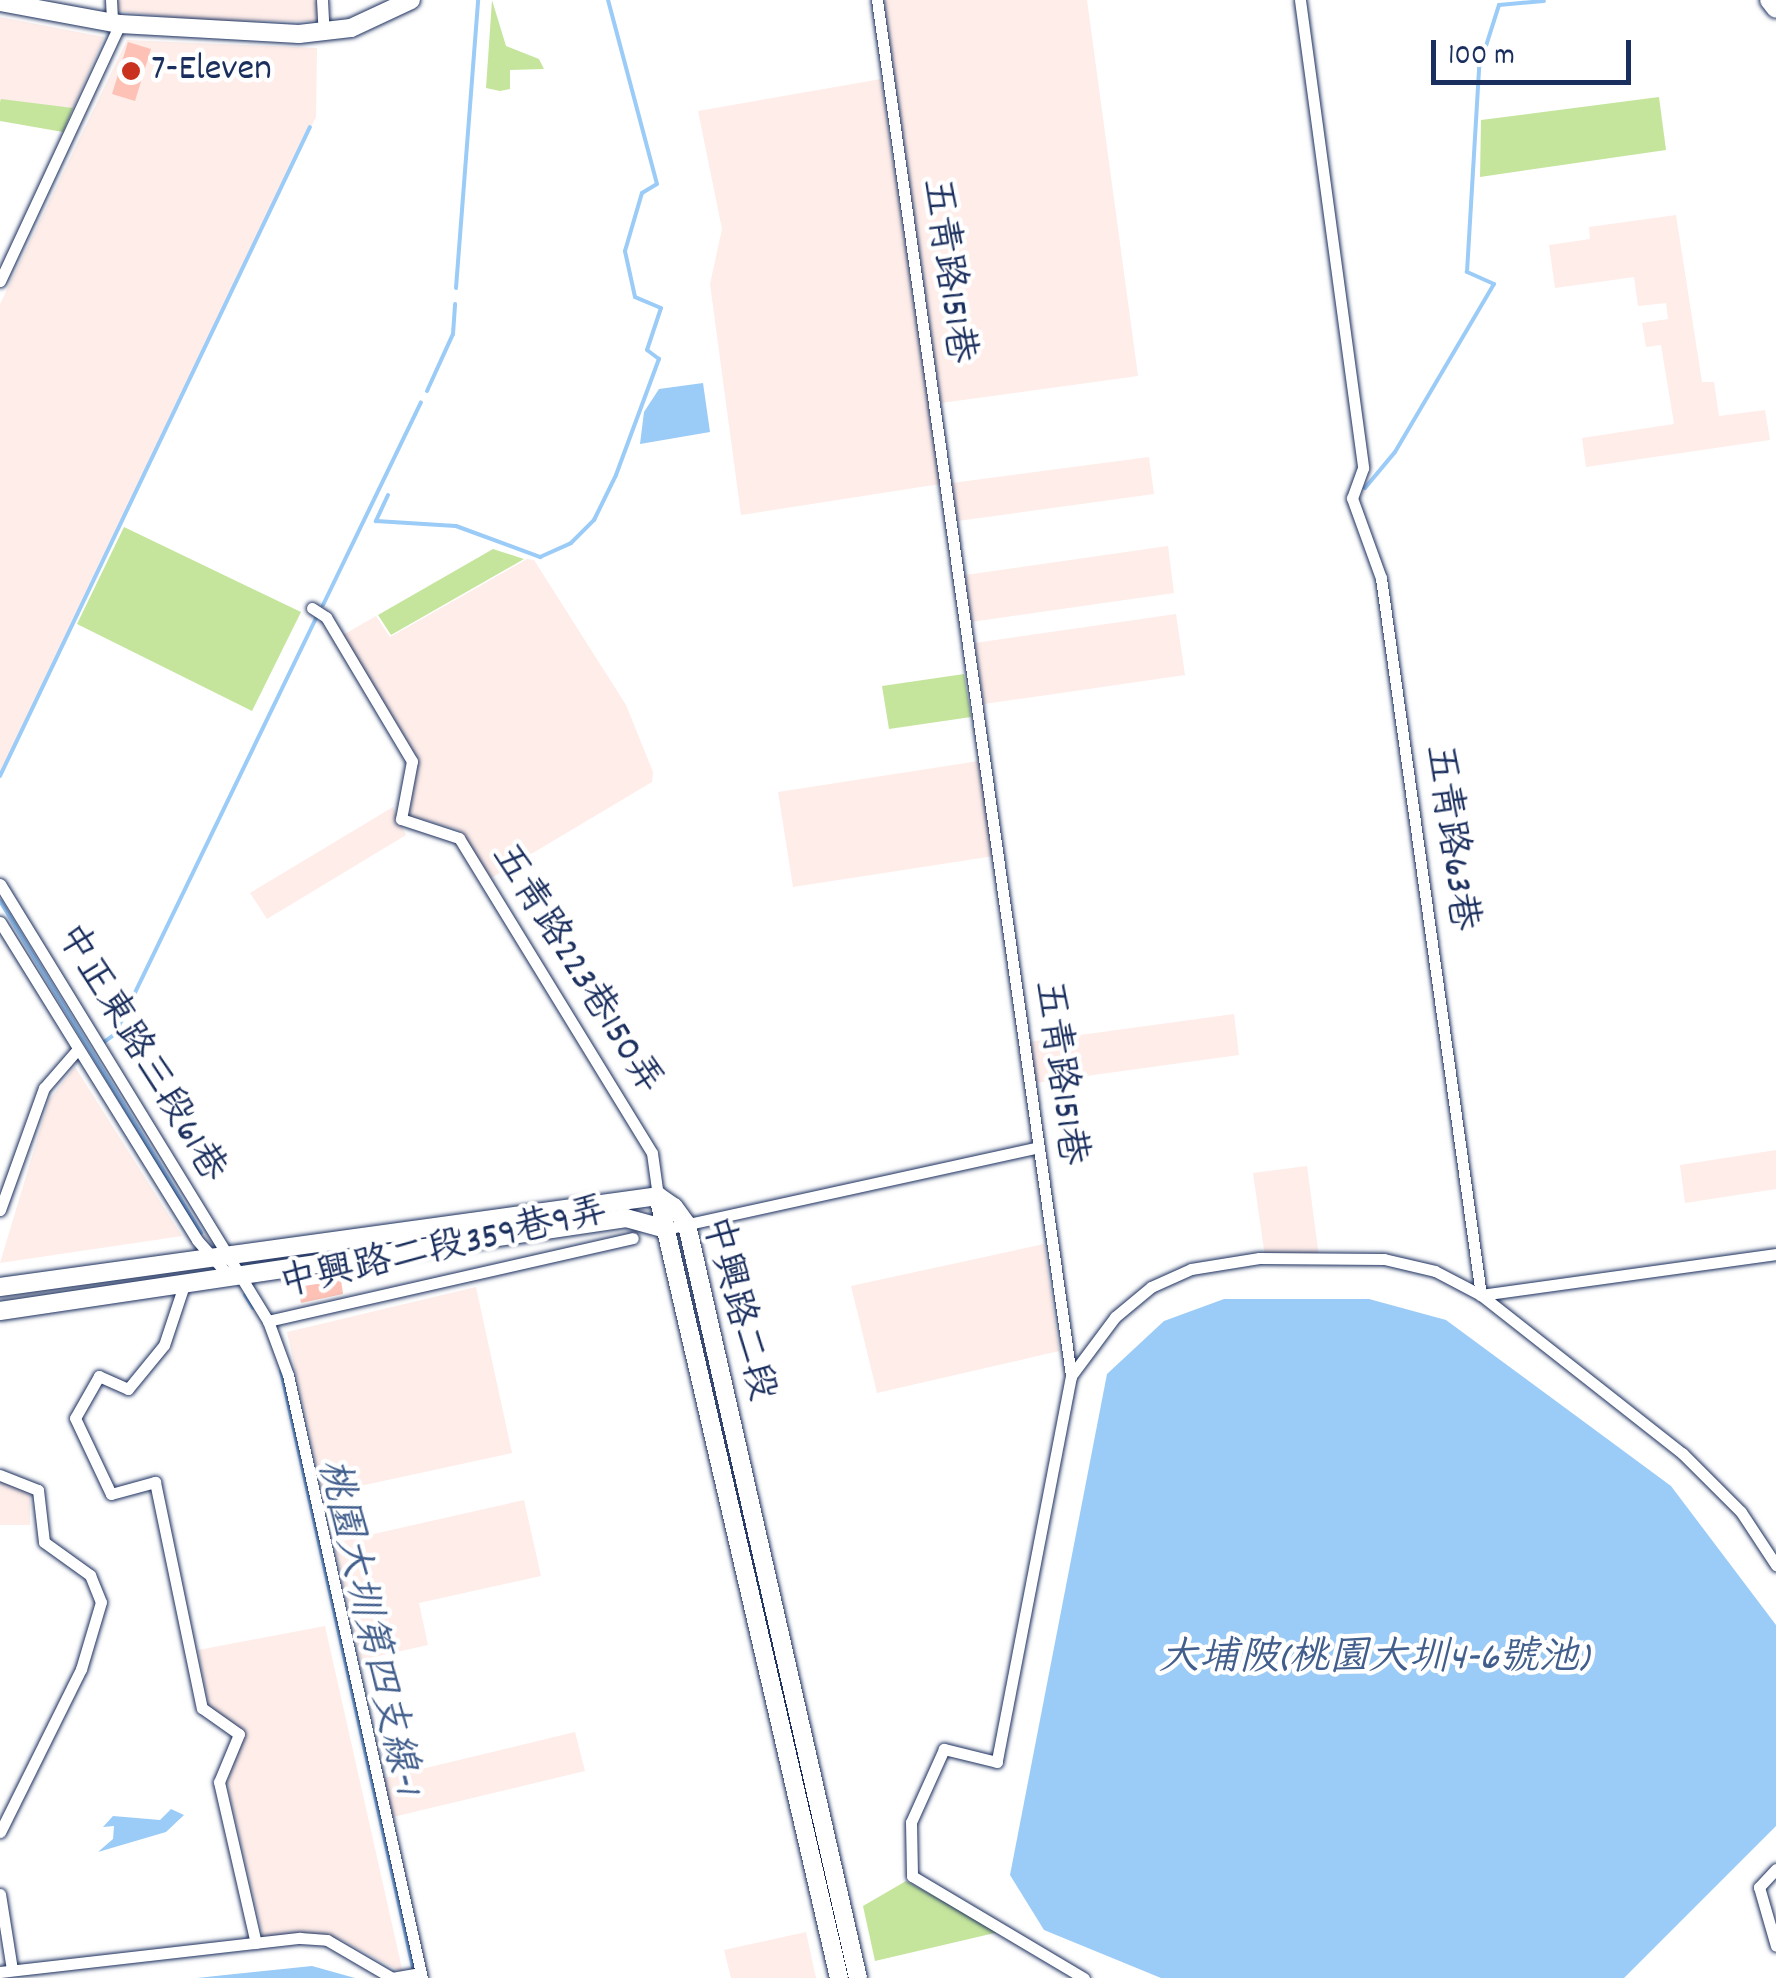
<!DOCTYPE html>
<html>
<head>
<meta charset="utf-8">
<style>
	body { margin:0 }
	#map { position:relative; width:1776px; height:1978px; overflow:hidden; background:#fff; font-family:Dekko,"LXGW WenKai TC",sans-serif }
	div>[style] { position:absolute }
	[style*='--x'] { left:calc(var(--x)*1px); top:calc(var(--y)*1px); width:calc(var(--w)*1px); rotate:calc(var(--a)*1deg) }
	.built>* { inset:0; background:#feede9 }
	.green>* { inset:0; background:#c5e59d }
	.water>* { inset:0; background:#9bcbf7 }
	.stream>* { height:4px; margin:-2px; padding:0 2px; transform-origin:2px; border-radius:2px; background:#9bcbf7 }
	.building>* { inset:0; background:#fdc2b5 }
	.roads { filter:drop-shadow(0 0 2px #1b2f5e) drop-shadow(0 0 2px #1b2f5e) }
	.street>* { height:11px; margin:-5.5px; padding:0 5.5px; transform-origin:5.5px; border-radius:5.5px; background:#fff }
	.secondary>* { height:18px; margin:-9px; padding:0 9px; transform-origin:9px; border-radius:9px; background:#fff }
	.dots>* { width:28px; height:28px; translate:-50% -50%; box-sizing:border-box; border:5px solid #fff; border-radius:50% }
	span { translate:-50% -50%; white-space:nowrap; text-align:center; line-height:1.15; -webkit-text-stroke:9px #fff; paint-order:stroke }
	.poi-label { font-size:38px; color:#1b2f5e }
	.left { translate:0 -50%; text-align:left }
	.street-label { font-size:38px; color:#1b2f5e }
	.water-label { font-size:40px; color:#415e8c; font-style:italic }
	.scale { position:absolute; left:1431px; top:40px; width:200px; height:45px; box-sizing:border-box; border:5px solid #1b2f5e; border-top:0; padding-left:12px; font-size:30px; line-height:35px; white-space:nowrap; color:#1b2f5e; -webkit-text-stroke:8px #fff; paint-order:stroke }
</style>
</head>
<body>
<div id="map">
	<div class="built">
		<i style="clip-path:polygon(117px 0,319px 0,320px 21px,205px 21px,118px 11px)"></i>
		<i style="clip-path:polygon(884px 0,1087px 0,1138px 376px,941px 403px)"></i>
		<i style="clip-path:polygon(0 17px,104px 37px,73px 108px,0 102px)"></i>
		<i style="clip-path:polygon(127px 40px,317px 48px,316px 117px,0 773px,0 304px)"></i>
		<i style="clip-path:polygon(881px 79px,940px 484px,741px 515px,710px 284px,722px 229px,698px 111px)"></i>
		<i style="clip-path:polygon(1676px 215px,1702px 382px,1714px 382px,1719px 416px,1765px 410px,1770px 440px,1586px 467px,1582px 438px,1674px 424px,1661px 345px,1646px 347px,1642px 323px,1668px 319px,1666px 303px,1638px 306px,1634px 277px,1555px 288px,1549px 245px,1590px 239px,1589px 227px)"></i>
		<i style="clip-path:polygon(1149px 457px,1154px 494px,958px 521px,952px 483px)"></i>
		<i style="clip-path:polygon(1168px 546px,1174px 593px,971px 622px,965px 575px)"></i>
		<i style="clip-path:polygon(527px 559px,534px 560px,626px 705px,653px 772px,652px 782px,491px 878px,460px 830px,409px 816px,419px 760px,343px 635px,376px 616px,390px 637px)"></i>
		<i style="clip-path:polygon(1176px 614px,1185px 675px,984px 704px,975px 643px)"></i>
		<i style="clip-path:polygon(979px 761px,994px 856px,793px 887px,778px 792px)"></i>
		<i style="clip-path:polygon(393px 807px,406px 835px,267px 919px,250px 893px)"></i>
		<i style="clip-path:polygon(1234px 1014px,1239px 1055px,1035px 1083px,1029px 1042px)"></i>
		<i style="clip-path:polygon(75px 1067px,182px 1236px,0 1263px,49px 1100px)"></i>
		<i style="clip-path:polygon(1776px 1150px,1776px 1189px,1685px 1203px,1680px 1165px)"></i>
		<i style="clip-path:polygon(1307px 1166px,1319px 1257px,1265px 1257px,1253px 1173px)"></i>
		<i style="clip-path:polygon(1044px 1244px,1059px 1351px,877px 1393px,851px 1286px)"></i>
		<i style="clip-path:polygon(476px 1287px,512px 1453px,323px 1494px,287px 1332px)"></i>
		<i style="clip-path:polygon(0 1478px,30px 1490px,30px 1525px,0 1525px)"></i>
		<i style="clip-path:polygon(524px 1500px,541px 1576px,419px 1603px,428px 1645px,361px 1660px,334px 1543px)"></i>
		<i style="clip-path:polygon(325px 1626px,403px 1973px,340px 1939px,263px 1936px,227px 1783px,244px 1734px,210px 1711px,198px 1650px)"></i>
		<i style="clip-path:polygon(575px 1732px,585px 1771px,393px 1817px,384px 1778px)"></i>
		<i style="clip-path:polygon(806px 1932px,816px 1978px,731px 1978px,724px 1950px)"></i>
	</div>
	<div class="green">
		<i style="clip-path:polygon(492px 0,506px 46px,539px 59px,544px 69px,510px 70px,510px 89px,500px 91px,486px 88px)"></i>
		<i style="clip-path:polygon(1659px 97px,1666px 150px,1480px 177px,1481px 120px)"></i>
		<i style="clip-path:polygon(0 102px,1px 99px,73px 108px,63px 132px,0 121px)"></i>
		<i style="clip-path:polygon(124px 527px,301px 612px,252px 711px,77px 624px)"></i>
		<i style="clip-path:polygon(493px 549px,524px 559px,391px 635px,378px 615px)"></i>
		<i style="clip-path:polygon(964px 674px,971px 717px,889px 729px,882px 686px)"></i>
		<i style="clip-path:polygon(906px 1881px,999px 1932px,875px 1961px,863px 1906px)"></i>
	</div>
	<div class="water">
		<i style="clip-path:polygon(703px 383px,710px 432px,640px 444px,644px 412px,659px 389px)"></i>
		<i style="clip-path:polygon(1224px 1299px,1369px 1299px,1446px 1320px,1671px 1486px,1776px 1625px,1776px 1826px,1624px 1978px,1161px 1978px,1044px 1930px,1010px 1875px,1107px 1374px,1164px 1321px)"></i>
		<i style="clip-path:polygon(171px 1809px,184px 1815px,166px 1832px,98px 1852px,113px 1839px,114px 1826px,103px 1827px,113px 1816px,160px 1820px)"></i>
		<i style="clip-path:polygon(312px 1966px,355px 1978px,197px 1978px)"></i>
	</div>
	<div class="stream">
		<i style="--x:456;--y:288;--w:289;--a:-85.6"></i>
		<i style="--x:427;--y:391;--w:63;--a:-65.5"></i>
		<i style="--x:453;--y:334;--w:30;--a:-86"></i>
		<i style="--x:1365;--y:488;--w:47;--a:-50.2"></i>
		<i style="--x:1395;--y:452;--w:195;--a:-59.5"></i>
		<i style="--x:1494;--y:284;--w:30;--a:-156"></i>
		<i style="--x:1467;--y:272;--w:204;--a:-86.6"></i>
		<i style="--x:1479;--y:68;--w:66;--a:-72.4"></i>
		<i style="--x:1499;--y:5;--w:45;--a:-5.1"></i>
		<i style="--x:388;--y:495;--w:29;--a:115"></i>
		<i style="--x:376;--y:521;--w:80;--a:3.6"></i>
		<i style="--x:456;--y:526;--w:90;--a:20.3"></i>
		<i style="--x:540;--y:557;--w:34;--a:-24"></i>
		<i style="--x:571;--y:543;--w:33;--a:-45"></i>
		<i style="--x:594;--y:520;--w:50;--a:-63.9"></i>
		<i style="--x:616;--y:475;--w:124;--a:-69.7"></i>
		<i style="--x:659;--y:359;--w:15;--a:-143"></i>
		<i style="--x:647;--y:350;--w:44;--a:-71.6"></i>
		<i style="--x:661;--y:308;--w:28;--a:-157"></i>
		<i style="--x:635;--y:297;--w:47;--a:-102.3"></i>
		<i style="--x:625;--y:251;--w:60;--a:-73.7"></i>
		<i style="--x:642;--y:193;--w:17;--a:-31"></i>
		<i style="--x:657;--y:184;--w:190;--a:-104.9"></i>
		<i style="--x:323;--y:605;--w:225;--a:-64.2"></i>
		<i style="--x:0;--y:776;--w:719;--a:-64.47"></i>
		<i style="--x:0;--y:901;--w:388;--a:58.8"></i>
		<i style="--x:104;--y:1042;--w:14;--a:-36"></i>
		<i style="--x:115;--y:1034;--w:464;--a:-64.2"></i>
		<i style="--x:245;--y:1295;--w:15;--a:58"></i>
		<i style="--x:281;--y:1371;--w:616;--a:77.52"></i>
	</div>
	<div class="building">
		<i style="clip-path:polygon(128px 42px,151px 49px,135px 101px,112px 94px)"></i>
		<i style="clip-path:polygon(341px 1280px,343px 1294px,301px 1303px,298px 1287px)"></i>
	</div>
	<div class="roads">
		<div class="street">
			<i style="--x:111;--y:0;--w:22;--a:87"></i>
			<i style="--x:322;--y:0;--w:33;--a:87"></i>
			<i style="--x:877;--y:0;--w:1390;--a:81.97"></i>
			<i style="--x:1071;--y:1376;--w:393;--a:100.9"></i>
			<i style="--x:997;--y:1762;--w:55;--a:-166.2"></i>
			<i style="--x:944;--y:1749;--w:80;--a:114.3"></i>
			<i style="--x:911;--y:1822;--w:54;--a:88.9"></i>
			<i style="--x:912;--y:1876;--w:200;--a:30.7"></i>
			<i style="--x:1300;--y:0;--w:472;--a:82.3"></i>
			<i style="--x:1363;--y:468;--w:32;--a:110"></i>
			<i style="--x:1352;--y:498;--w:85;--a:70.1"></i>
			<i style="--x:1381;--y:578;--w:724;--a:82.06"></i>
			<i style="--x:0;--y:281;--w:284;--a:-65"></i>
			<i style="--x:312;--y:608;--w:17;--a:33"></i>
			<i style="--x:326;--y:617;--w:168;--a:59.2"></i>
			<i style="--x:412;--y:761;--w:59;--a:100.7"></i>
			<i style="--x:401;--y:819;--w:61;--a:18.1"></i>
			<i style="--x:459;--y:838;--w:369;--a:58.5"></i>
			<i style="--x:652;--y:1153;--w:43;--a:82.1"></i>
			<i style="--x:0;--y:884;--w:513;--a:58.48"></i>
			<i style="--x:268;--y:1321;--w:58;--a:69.7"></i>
			<i style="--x:288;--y:1375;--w:618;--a:77.47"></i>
			<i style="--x:0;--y:922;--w:374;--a:58.2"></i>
			<i style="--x:197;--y:1240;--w:51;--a:48.2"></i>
			<i style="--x:0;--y:1210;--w:130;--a:-70.2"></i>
			<i style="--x:44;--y:1088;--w:50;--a:-49"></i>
			<i style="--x:666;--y:1229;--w:381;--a:-12.4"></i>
			<i style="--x:184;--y:1285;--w:63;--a:108.4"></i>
			<i style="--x:164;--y:1345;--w:57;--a:129.3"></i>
			<i style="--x:128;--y:1389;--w:32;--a:-156"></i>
			<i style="--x:99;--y:1376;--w:48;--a:119.7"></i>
			<i style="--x:75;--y:1418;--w:84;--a:64.7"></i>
			<i style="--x:111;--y:1494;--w:46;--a:-15.3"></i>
			<i style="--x:155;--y:1482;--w:231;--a:78.3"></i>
			<i style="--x:202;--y:1708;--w:45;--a:35.1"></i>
			<i style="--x:239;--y:1734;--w:52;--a:112.6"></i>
			<i style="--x:219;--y:1782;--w:165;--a:77.1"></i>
			<i style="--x:1481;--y:1295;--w:298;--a:-7.9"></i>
			<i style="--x:268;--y:1321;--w:374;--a:-12.8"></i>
			<i style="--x:1071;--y:1376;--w:74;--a:-53.3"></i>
			<i style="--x:1115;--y:1317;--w:47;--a:-39.8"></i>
			<i style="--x:1151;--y:1287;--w:44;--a:-24.2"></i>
			<i style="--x:1191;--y:1269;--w:69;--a:-9.2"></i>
			<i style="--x:1259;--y:1258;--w:125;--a:0.5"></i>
			<i style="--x:1384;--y:1259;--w:52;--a:13.2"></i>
			<i style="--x:1435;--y:1271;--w:52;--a:27.6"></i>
			<i style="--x:1481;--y:1295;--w:256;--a:38.2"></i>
			<i style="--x:1682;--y:1453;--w:83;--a:45"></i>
			<i style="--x:1741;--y:1512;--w:64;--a:56.6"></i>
			<i style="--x:0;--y:1475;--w:41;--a:21.5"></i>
			<i style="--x:38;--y:1490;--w:52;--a:83.4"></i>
			<i style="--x:44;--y:1542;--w:57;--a:35.7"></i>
			<i style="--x:90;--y:1575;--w:29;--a:68"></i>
			<i style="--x:101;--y:1602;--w:70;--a:106.6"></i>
			<i style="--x:81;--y:1669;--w:182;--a:116.4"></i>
			<i style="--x:1776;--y:1869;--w:25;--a:133"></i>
			<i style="--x:1759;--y:1887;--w:61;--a:73.9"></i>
			<i style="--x:0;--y:1894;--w:77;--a:81"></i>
			<i style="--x:0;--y:1972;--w:302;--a:-6.5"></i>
			<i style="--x:300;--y:1938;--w:27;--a:4"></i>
			<i style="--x:327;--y:1940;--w:75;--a:30.3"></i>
			<i style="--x:392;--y:1978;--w:29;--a:-10"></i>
		</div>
		<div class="secondary">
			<i style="--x:1769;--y:0;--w:11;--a:52"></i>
			<i style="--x:0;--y:2;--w:122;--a:10.4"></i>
			<i style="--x:120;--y:24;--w:179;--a:3.2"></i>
			<i style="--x:299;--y:34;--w:52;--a:-6.6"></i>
			<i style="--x:351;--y:28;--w:66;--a:-25"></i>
			<i style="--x:658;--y:1196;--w:803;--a:76.97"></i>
			<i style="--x:0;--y:1287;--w:664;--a:-7.87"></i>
			<i style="--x:658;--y:1196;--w:19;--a:35"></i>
			<i style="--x:674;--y:1207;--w:22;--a:54"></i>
			<i style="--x:687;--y:1225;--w:772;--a:77.21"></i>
			<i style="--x:0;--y:1311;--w:633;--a:-8.45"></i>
			<i style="--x:626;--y:1218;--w:41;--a:15.4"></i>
		</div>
	</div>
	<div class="dots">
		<i style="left:131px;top:71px;background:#c8321e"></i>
	</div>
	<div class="poi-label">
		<span class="left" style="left:151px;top:71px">7-Eleven</span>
	</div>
	<div class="street-label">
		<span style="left:946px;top:271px;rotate:82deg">五青路151巷</span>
		<span style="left:1449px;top:838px;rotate:82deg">五青路63巷</span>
		<span style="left:575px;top:970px;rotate:58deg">五青路223巷150弄</span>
		<span style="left:139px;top:1054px;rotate:59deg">中正東路三段61巷</span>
		<span style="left:1058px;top:1073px;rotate:82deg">五青路151巷</span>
		<span style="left:444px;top:1250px;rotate:-13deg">中興路二段359巷9弄</span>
		<span style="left:736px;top:1309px;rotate:75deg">中興路二段</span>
	</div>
	<div class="water-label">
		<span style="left:366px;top:1627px;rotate:77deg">桃園大圳第四支線-1</span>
		<span style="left:1374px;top:1661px">大埔陂(桃園大圳4-6號池)</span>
	</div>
	<div class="scale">100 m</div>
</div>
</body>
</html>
